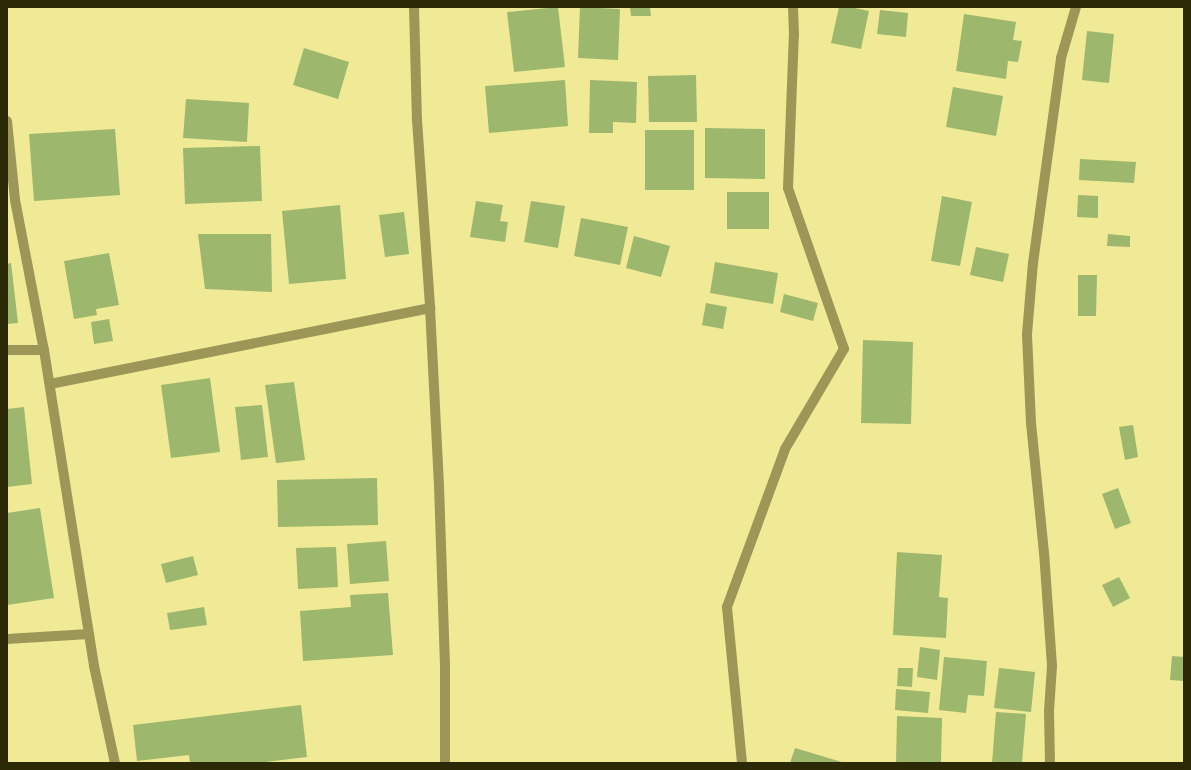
<!DOCTYPE html>
<html>
<head>
<meta charset="utf-8">
<style>
	body { margin:0 }
	#map { position:relative; width:1191px; height:770px; overflow:hidden; background:#f0ea97; font-family:Montserrat,sans-serif }
	div>[style] { position:absolute }
	[style*='--x'] { left:calc(var(--x)*1px); top:calc(var(--y)*1px); width:calc(var(--w)*1px); rotate:calc(var(--a)*1deg) }
	.building>* { inset:0; background:#9db76c }
	.street>* { height:10px; margin:-5px; padding:0 5px; transform-origin:5px; border-radius:5px; background:#9c9756 }
	span { translate:-50% -50%; white-space:nowrap; text-align:center; line-height:1.15; -webkit-text-stroke:3px #fff; paint-order:stroke }
	.frame { position:absolute; inset:0; border:8px solid #2c2906; pointer-events:none }
</style>
</head>
<body>
<div id="map">
	<div class="building">
		<i style="clip-path:polygon(558px 7px,565px 67px,514px 72px,507px 12px)"></i>
		<i style="clip-path:polygon(580px 7px,620px 9px,618px 60px,578px 58px)"></i>
		<i style="clip-path:polygon(630px 7px,650px 7px,651px 16px,631px 16px)"></i>
		<i style="clip-path:polygon(839px 7px,850px 7px,869px 11px,861px 49px,831px 43px)"></i>
		<i style="clip-path:polygon(880px 10px,908px 13px,906px 37px,877px 34px)"></i>
		<i style="clip-path:polygon(964px 14px,1016px 22px,1013px 40px,1022px 41px,1018px 62px,1008px 61px,1006px 79px,956px 71px)"></i>
		<i style="clip-path:polygon(1087px 31px,1114px 34px,1109px 83px,1082px 80px)"></i>
		<i style="clip-path:polygon(304px 48px,349px 62px,338px 99px,293px 85px)"></i>
		<i style="clip-path:polygon(696px 75px,697px 122px,649px 122px,648px 76px)"></i>
		<i style="clip-path:polygon(565px 80px,568px 126px,489px 133px,485px 86px)"></i>
		<i style="clip-path:polygon(590px 80px,637px 82px,636px 123px,613px 122px,613px 133px,589px 133px)"></i>
		<i style="clip-path:polygon(953px 87px,1003px 96px,996px 136px,946px 127px)"></i>
		<i style="clip-path:polygon(186px 99px,249px 103px,247px 142px,183px 138px)"></i>
		<i style="clip-path:polygon(705px 128px,765px 129px,765px 179px,705px 178px)"></i>
		<i style="clip-path:polygon(115px 129px,120px 195px,34px 201px,29px 134px)"></i>
		<i style="clip-path:polygon(645px 130px,694px 130px,694px 190px,645px 190px)"></i>
		<i style="clip-path:polygon(260px 146px,262px 201px,185px 204px,183px 148px)"></i>
		<i style="clip-path:polygon(1080px 159px,1136px 162px,1134px 183px,1079px 180px)"></i>
		<i style="clip-path:polygon(727px 192px,769px 192px,769px 229px,727px 229px)"></i>
		<i style="clip-path:polygon(1078px 195px,1098px 196px,1098px 218px,1077px 217px)"></i>
		<i style="clip-path:polygon(942px 196px,972px 202px,960px 266px,931px 261px)"></i>
		<i style="clip-path:polygon(476px 201px,503px 205px,500px 221px,508px 222px,505px 242px,470px 237px)"></i>
		<i style="clip-path:polygon(531px 201px,565px 206px,558px 248px,524px 242px)"></i>
		<i style="clip-path:polygon(340px 205px,346px 279px,289px 284px,282px 211px)"></i>
		<i style="clip-path:polygon(404px 212px,409px 254px,385px 257px,379px 215px)"></i>
		<i style="clip-path:polygon(581px 218px,628px 227px,620px 265px,574px 256px)"></i>
		<i style="clip-path:polygon(198px 234px,271px 234px,272px 292px,205px 289px)"></i>
		<i style="clip-path:polygon(1108px 234px,1130px 236px,1130px 247px,1107px 246px)"></i>
		<i style="clip-path:polygon(634px 236px,670px 246px,661px 277px,626px 268px)"></i>
		<i style="clip-path:polygon(976px 247px,1009px 254px,1003px 282px,970px 275px)"></i>
		<i style="clip-path:polygon(109px 253px,119px 305px,96px 309px,97px 315px,74px 319px,64px 261px)"></i>
		<i style="clip-path:polygon(715px 262px,778px 273px,773px 304px,710px 293px)"></i>
		<i style="clip-path:polygon(11px 263px,18px 323px,7px 324px,7px 264px)"></i>
		<i style="clip-path:polygon(1078px 275px,1097px 275px,1096px 316px,1078px 316px)"></i>
		<i style="clip-path:polygon(784px 294px,818px 303px,813px 321px,780px 312px)"></i>
		<i style="clip-path:polygon(706px 303px,727px 307px,723px 329px,702px 325px)"></i>
		<i style="clip-path:polygon(109px 319px,113px 341px,94px 344px,91px 322px)"></i>
		<i style="clip-path:polygon(863px 340px,913px 342px,911px 424px,861px 423px)"></i>
		<i style="clip-path:polygon(210px 378px,220px 452px,171px 458px,161px 385px)"></i>
		<i style="clip-path:polygon(294px 382px,305px 460px,276px 463px,265px 385px)"></i>
		<i style="clip-path:polygon(262px 405px,268px 457px,241px 460px,235px 407px)"></i>
		<i style="clip-path:polygon(24px 407px,32px 484px,7px 487px,7px 409px)"></i>
		<i style="clip-path:polygon(1133px 425px,1138px 457px,1125px 460px,1119px 427px)"></i>
		<i style="clip-path:polygon(377px 478px,378px 525px,278px 527px,277px 480px)"></i>
		<i style="clip-path:polygon(1118px 488px,1131px 523px,1115px 529px,1102px 494px)"></i>
		<i style="clip-path:polygon(40px 508px,54px 598px,7px 605px,7px 513px)"></i>
		<i style="clip-path:polygon(386px 541px,389px 581px,350px 584px,347px 544px)"></i>
		<i style="clip-path:polygon(336px 547px,338px 587px,298px 589px,296px 548px)"></i>
		<i style="clip-path:polygon(897px 552px,942px 555px,939px 597px,948px 598px,946px 638px,893px 635px)"></i>
		<i style="clip-path:polygon(193px 556px,198px 575px,166px 583px,161px 564px)"></i>
		<i style="clip-path:polygon(1119px 577px,1130px 598px,1113px 607px,1102px 585px)"></i>
		<i style="clip-path:polygon(388px 593px,393px 655px,303px 661px,300px 611px,351px 607px,350px 595px)"></i>
		<i style="clip-path:polygon(204px 607px,207px 625px,170px 630px,167px 613px)"></i>
		<i style="clip-path:polygon(920px 647px,940px 650px,937px 680px,917px 677px)"></i>
		<i style="clip-path:polygon(1172px 656px,1184px 657px,1184px 681px,1170px 680px)"></i>
		<i style="clip-path:polygon(944px 657px,987px 661px,984px 696px,968px 695px,966px 713px,939px 710px)"></i>
		<i style="clip-path:polygon(898px 668px,913px 668px,912px 687px,897px 686px)"></i>
		<i style="clip-path:polygon(999px 668px,1035px 672px,1031px 712px,994px 708px)"></i>
		<i style="clip-path:polygon(896px 689px,930px 692px,928px 713px,895px 710px)"></i>
		<i style="clip-path:polygon(301px 705px,307px 757px,257px 763px,190px 763px,189px 755px,137px 761px,133px 725px)"></i>
		<i style="clip-path:polygon(996px 712px,1026px 714px,1022px 763px,992px 763px)"></i>
		<i style="clip-path:polygon(897px 716px,942px 718px,941px 763px,896px 763px)"></i>
		<i style="clip-path:polygon(795px 748px,845px 763px,790px 763px)"></i>
	</div>
	<div class="street">
		<i style="--x:414;--y:7;--w:113;--a:88.5"></i>
		<i style="--x:417;--y:120;--w:188;--a:86"></i>
		<i style="--x:430;--y:308;--w:177;--a:87.1"></i>
		<i style="--x:439;--y:485;--w:182;--a:88.1"></i>
		<i style="--x:445;--y:667;--w:96;--a:90"></i>
		<i style="--x:7;--y:121;--w:79;--a:84.2"></i>
		<i style="--x:15;--y:200;--w:153;--a:79.1"></i>
		<i style="--x:44;--y:350;--w:320;--a:81"></i>
		<i style="--x:94;--y:666;--w:99;--a:77.8"></i>
		<i style="--x:7;--y:350;--w:37;--a:0"></i>
		<i style="--x:50;--y:384;--w:388;--a:-11.3"></i>
		<i style="--x:7;--y:639;--w:82;--a:-3.5"></i>
		<i style="--x:742;--y:763;--w:157;--a:-95.5"></i>
		<i style="--x:727;--y:607;--w:168;--a:-69.8"></i>
		<i style="--x:785;--y:449;--w:116;--a:-59.5"></i>
		<i style="--x:844;--y:349;--w:170;--a:-109.2"></i>
		<i style="--x:788;--y:188;--w:153;--a:-87.8"></i>
		<i style="--x:794;--y:35;--w:28;--a:-92"></i>
		<i style="--x:1050;--y:763;--w:52;--a:-91.1"></i>
		<i style="--x:1049;--y:711;--w:45;--a:-86.2"></i>
		<i style="--x:1052;--y:666;--w:113;--a:-94"></i>
		<i style="--x:1044;--y:553;--w:131;--a:-95.7"></i>
		<i style="--x:1031;--y:423;--w:89;--a:-92.6"></i>
		<i style="--x:1027;--y:334;--w:71;--a:-85.2"></i>
		<i style="--x:1033;--y:263;--w:207;--a:-82.2"></i>
		<i style="--x:1061;--y:58;--w:53;--a:-73.6"></i>
	</div>
	<div class="frame"></div>
</div>
</body>
</html>
